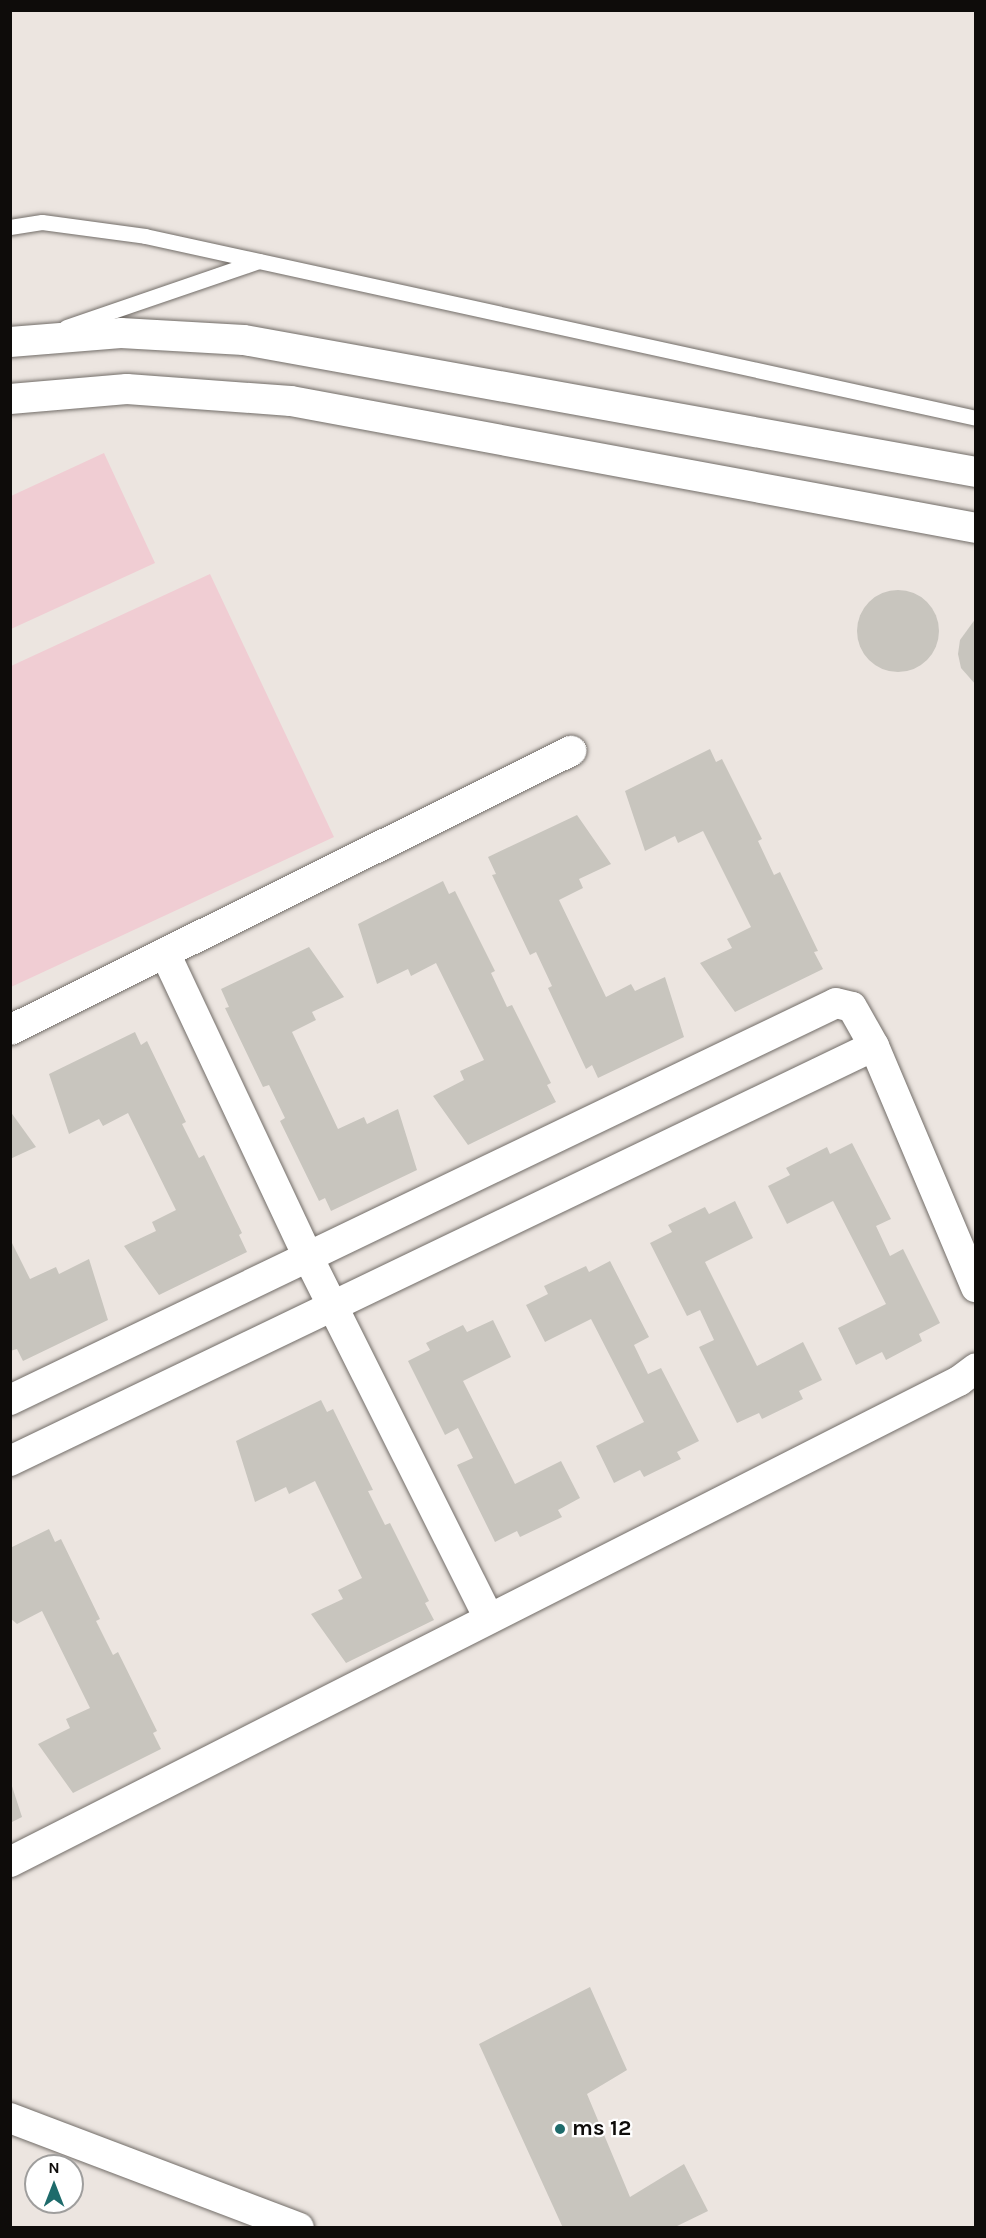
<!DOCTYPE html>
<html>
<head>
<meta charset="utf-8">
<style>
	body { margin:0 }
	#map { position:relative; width:986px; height:2238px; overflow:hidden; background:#ece5e0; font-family:Karla,sans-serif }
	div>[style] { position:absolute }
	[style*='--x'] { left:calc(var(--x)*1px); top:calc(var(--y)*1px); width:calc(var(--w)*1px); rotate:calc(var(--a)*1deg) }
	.green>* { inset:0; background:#f0cdd3 }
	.building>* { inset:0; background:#c8c5be }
	.round { border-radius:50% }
	.roads { filter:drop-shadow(0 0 2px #726d68) drop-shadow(0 0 2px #726d68) }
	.service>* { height:15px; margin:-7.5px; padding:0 7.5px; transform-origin:7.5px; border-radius:7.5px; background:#fff }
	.minor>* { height:30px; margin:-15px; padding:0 15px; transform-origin:15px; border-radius:15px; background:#fff }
	.dots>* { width:16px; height:16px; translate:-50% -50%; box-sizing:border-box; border:3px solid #fff; border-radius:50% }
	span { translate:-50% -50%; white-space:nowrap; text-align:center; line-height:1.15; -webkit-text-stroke:4.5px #fff; paint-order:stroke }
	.poi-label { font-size:22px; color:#0e0c0a; font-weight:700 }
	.left { translate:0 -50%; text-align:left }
	.frame { position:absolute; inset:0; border:12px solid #0e0c0a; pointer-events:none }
	.north { position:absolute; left:24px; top:2154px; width:60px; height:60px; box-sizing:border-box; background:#fff; border:2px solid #9f9e9d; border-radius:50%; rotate:0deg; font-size:16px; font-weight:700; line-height:24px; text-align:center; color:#0e0c0a }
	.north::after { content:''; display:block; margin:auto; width:21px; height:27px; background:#1e6b6b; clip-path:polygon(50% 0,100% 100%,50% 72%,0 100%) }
</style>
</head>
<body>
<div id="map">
	<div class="green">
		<i style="clip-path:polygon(104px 453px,155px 563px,11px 629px,11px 496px)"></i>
		<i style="clip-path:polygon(210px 574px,334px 837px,11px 987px,11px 666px)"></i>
	</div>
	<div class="building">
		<i class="round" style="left:857px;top:590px;width:82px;height:82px"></i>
		<i style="clip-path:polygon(976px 618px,976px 685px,961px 668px,958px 654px,960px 640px)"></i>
		<i style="clip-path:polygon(710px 749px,716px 762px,722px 759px,762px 839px,758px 841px,774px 875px,780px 872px,818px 951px,814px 952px,823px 969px,735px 1012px,700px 963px,732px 948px,727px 939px,751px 927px,703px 831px,678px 843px,675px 836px,645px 851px,625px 791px)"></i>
		<i style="clip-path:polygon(577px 815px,611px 864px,579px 879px,583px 888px,559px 900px,606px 997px,631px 984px,635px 991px,665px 977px,684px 1037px,598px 1078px,592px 1065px,586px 1069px,548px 988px,552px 986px,536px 952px,530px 955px,492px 875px,496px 874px,488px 857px)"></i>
		<i style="clip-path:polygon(443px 881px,449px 894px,455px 891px,495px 971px,491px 973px,507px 1007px,512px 1005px,551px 1083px,547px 1085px,556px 1102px,468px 1145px,433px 1096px,464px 1080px,460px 1071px,484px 1060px,436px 963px,411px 976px,408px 969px,377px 984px,358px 924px)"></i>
		<i style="clip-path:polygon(309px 947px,344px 997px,312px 1012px,316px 1020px,292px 1032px,338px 1129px,364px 1117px,367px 1124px,398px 1109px,417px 1170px,331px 1211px,325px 1198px,319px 1201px,280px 1121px,285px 1118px,269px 1085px,263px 1087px,225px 1008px,229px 1007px,221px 989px)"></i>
		<i style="clip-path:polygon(135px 1032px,141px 1045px,147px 1041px,186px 1122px,182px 1124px,199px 1158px,204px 1155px,242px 1233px,239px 1235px,247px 1252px,159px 1295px,124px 1246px,156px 1231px,152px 1222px,176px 1210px,128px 1113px,103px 1126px,99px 1119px,69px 1134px,49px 1074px)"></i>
		<i style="clip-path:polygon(10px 1111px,36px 1147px,10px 1159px)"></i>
		<i style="clip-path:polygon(852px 1143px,891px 1219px,876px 1226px,890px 1256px,903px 1249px,940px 1323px,919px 1334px,922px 1341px,886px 1360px,882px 1352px,856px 1365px,838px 1328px,886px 1304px,833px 1201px,787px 1224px,768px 1186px,790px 1175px,786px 1168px,827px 1147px,830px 1154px)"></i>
		<i style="clip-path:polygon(735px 1201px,753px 1238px,705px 1262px,757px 1366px,803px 1342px,822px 1380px,799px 1391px,803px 1399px,762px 1419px,759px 1413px,737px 1423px,699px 1347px,714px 1340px,700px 1310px,687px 1316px,650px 1243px,672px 1232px,668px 1225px,705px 1207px,709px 1214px)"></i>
		<i style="clip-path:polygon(10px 1239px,30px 1279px,56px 1267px,59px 1274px,89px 1259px,108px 1320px,23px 1361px,17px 1349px,10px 1351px)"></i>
		<i style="clip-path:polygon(610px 1261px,649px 1337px,634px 1345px,648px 1374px,661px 1368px,699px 1441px,677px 1452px,681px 1459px,644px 1477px,640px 1470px,614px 1483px,596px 1446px,644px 1422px,591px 1319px,545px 1342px,526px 1305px,548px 1294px,544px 1286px,586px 1266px,589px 1272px)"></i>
		<i style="clip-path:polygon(493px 1320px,511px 1357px,463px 1381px,515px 1484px,561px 1461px,580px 1498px,558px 1510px,562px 1517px,520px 1537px,517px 1531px,495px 1542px,457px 1465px,473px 1458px,458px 1428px,445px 1435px,408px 1361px,430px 1350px,426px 1343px,463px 1325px,467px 1332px)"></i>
		<i style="clip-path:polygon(321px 1400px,327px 1412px,333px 1409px,373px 1490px,368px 1491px,385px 1525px,390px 1523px,429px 1601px,425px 1603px,434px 1620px,346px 1663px,311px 1614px,343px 1599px,338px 1590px,362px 1578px,315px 1481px,289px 1494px,286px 1487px,255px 1502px,236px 1441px)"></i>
		<i style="clip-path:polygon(49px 1529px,55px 1542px,61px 1539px,100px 1619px,96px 1621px,113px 1655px,118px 1652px,157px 1731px,153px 1733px,161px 1749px,73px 1793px,38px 1744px,70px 1728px,66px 1719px,90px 1708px,42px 1611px,17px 1624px,10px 1618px,10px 1548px)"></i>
		<i style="clip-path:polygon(10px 1780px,22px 1817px,10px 1823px)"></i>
		<i style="clip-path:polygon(590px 1987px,627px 2070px,587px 2094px,630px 2197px,684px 2164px,708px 2211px,673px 2228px,563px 2228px,479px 2044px)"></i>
	</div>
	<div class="roads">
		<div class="service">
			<i style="--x:10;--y:227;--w:32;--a:-9"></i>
			<i style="--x:42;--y:222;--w:104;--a:7.7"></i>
			<i style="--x:145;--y:236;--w:851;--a:12.35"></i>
			<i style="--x:66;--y:327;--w:204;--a:-18.9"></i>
		</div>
		<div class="minor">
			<i style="--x:10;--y:342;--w:111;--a:-4.6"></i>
			<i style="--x:121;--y:333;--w:123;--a:3.3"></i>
			<i style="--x:244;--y:340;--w:744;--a:10.22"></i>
			<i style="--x:10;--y:399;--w:117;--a:-4.9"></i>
			<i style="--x:127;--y:389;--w:164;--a:4.2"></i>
			<i style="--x:291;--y:401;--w:697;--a:10.5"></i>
			<i style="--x:165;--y:953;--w:338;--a:64.8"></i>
			<i style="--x:309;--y:1259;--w:402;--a:63.4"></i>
			<i style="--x:10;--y:1030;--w:627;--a:-26.44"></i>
			<i style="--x:10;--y:1400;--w:916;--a:-25.67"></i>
			<i style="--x:836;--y:1003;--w:16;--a:14"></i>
			<i style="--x:852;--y:1007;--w:45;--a:60.6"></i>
			<i style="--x:874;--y:1046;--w:262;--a:67.1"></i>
			<i style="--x:10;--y:1461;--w:958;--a:-25.66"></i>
			<i style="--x:10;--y:1862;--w:1064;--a:-26.88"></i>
			<i style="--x:959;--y:1381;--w:21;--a:-37"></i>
			<i style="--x:10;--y:2118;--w:309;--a:20.8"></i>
		</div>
	</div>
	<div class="dots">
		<i style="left:560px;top:2129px;background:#1e6b6b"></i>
	</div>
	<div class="poi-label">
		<span class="left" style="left:572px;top:2129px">ms 12</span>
	</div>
	<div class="frame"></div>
	<div class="north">N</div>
</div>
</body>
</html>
